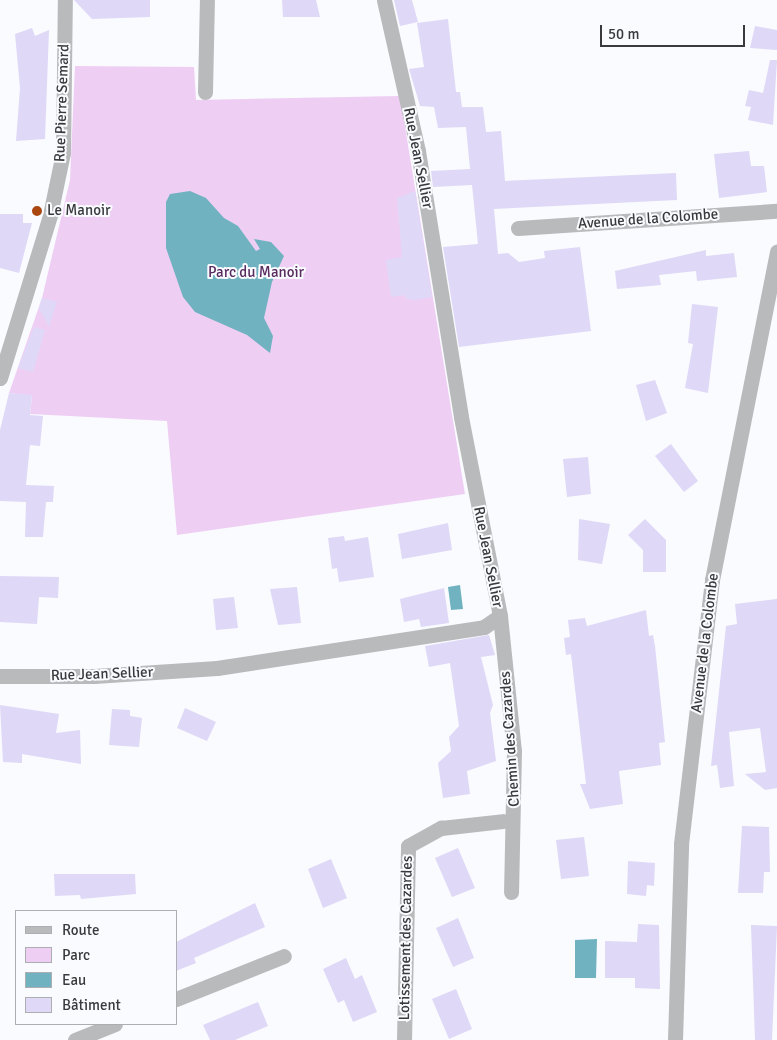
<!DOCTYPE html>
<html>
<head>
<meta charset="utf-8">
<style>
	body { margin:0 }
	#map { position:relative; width:777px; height:1040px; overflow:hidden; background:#f9fbff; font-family:Signika,sans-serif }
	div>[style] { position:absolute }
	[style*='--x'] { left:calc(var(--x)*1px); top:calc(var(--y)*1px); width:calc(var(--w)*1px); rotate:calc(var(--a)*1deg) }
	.green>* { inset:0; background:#efcef4 }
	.water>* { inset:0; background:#70b2c0 }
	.building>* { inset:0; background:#dfd8f7 }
	.minor>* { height:15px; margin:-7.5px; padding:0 7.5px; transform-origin:7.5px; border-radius:7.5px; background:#b8babb }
	.dots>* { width:14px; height:14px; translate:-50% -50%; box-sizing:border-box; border:2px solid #f9fbff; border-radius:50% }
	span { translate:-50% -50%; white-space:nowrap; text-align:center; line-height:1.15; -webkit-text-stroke:4px #f9fbff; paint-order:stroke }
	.street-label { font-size:15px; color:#3a3a3c }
	.poi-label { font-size:15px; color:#3a3a3c }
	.left { translate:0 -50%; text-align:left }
	.park-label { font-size:15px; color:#582b5e }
	.legend { position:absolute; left:15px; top:910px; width:162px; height:115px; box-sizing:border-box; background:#f9fbff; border:1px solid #adaeb1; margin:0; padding:6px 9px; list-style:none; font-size:15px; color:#3a3a3c }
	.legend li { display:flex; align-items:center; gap:10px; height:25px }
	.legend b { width:25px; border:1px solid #adaeb1 }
	.scale { position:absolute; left:600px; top:25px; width:145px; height:22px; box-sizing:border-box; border:2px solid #3a3a3c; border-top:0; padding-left:6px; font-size:15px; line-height:18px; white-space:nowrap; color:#3a3a3c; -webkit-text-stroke:4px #f9fbff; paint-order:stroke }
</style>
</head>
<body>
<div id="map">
	<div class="green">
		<i style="clip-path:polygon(75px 66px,194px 67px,196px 100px,400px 96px,465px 494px,177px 535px,167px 421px,30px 414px,32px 396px,9px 393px,42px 298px,70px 180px)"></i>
	</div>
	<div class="water">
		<i style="clip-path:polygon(190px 191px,206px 198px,224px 218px,238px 226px,256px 251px,260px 249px,254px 239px,271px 242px,284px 256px,272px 282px,264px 318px,273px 336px,270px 353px,247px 335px,195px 312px,183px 297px,166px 248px,166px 202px,170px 194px)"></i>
		<i style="clip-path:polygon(460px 585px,463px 609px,451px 610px,448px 587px)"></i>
		<i style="clip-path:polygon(597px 939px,596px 978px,575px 978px,575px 940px)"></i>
	</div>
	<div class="building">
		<i style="clip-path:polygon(74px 0,150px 0,150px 17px,92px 19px)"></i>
		<i style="clip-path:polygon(282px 0,316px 0,320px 17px,283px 17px)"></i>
		<i style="clip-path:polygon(394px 0,412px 0,418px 22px,400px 26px)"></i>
		<i style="clip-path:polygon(448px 19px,456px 92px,460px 92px,462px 107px,483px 107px,486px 132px,501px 131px,505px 181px,676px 173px,677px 200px,494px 209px,498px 254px,508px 253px,519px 262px,545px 258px,544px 251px,580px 247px,591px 331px,459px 347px,443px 247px,478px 244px,472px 185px,433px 187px,431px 171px,470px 169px,466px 127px,438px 128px,434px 107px,420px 106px,409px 69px,424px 67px,417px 23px)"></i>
		<i style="clip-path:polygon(755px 26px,777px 30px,777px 50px,750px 48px)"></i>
		<i style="clip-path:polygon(32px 28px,35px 36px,49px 30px,45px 139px,16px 141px,20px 88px,15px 34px)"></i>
		<i style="clip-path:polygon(770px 60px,777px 60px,773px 125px,748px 120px,751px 107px,745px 106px,749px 90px,763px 93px)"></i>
		<i style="clip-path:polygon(749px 151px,751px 166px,764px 166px,767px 192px,719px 198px,714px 154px)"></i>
		<i style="clip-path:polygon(415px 191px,432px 297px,415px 300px,406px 299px,405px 295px,391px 297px,386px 260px,402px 257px,397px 198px)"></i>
		<i style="clip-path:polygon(0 214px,23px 214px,23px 223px,32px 223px,19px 273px,0 268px)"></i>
		<i style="clip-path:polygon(706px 250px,706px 256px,734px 253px,737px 277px,697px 281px,696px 271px,659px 275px,661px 285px,617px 289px,615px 271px)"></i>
		<i style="clip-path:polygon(42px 298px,57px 302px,49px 327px,39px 308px)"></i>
		<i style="clip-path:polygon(692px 304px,718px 307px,708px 393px,685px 388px,693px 344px,688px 343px)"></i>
		<i style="clip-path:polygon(34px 327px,45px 330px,33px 372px,18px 368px)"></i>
		<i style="clip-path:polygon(655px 380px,667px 413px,646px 421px,636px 385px)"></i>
		<i style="clip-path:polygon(9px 393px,32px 395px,30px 415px,43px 416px,40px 446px,30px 445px,26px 485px,54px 486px,53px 502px,46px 502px,43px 537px,25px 537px,26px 502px,0 501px,0 430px)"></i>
		<i style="clip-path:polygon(671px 444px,698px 481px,684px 492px,655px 456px)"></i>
		<i style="clip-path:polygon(588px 457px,591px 494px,567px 497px,563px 459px)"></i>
		<i style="clip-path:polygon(579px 519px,610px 524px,602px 564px,578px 560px)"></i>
		<i style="clip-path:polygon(645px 519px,666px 540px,666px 572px,643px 572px,643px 550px,628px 535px)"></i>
		<i style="clip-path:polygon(448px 523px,452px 550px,402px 559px,398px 534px)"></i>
		<i style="clip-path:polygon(344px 536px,345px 541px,368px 537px,374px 577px,339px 582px,337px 568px,332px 569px,328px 538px)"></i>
		<i style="clip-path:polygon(0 576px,59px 577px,58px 598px,39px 597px,37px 624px,0 622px)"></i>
		<i style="clip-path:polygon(297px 587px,301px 623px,278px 625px,270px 589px)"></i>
		<i style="clip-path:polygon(444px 588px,449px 623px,421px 627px,419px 619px,404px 622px,400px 599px)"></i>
		<i style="clip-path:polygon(234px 597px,238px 628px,216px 630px,213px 599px)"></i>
		<i style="clip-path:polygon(777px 599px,777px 788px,765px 790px,745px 774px,766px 772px,760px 728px,729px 732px,734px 786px,720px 788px,717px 765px,711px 766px,726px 626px,737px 624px,735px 604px)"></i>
		<i style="clip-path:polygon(646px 610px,649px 636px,653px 635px,655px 646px,665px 742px,659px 743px,661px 765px,619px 771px,623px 804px,590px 809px,580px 784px,586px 784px,571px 654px,566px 655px,565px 646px,564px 638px,570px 637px,568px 620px,585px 618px,587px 626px)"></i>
		<i style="clip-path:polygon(489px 635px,495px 655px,481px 657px,493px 705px,490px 713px,496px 761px,467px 771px,470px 794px,443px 798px,438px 763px,451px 751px,449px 737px,459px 726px,450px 663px,429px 667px,425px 646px)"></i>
		<i style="clip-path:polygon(0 705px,59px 714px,56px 733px,80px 730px,81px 764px,22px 754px,22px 763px,3px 762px)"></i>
		<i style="clip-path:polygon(185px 708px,216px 722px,207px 741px,177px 728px)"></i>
		<i style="clip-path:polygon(112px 709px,130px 710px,130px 716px,142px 718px,139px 747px,109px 745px)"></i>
		<i style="clip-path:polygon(742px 826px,769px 827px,770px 872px,764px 872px,763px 893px,738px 893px)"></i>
		<i style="clip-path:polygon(584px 837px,589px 876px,561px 879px,556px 840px)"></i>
		<i style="clip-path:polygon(458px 848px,475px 888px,452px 897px,435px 858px)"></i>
		<i style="clip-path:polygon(331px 859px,347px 898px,323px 908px,308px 869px)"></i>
		<i style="clip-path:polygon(628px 861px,655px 863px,654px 886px,647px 885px,646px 896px,627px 894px)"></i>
		<i style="clip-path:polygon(54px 874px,135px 874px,136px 894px,81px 899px,80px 895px,55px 896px)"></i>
		<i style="clip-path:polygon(255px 903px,265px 927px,194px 958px,196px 963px,176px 971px,176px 942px)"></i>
		<i style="clip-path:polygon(458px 918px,474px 958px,453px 967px,436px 928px)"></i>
		<i style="clip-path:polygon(638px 924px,659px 925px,660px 989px,635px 988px,635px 978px,605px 978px,605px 941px,637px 942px)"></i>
		<i style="clip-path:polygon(751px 925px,777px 926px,772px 1040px,755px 1040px)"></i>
		<i style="clip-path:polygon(346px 958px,355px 979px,362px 975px,377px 1012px,353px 1022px,344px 1000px,338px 1003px,323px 969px)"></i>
		<i style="clip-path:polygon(456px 989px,472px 1029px,449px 1039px,432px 999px)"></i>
		<i style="clip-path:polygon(258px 1002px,268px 1026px,235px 1040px,210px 1040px,203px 1025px)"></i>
	</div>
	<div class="minor">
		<i style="--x:384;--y:0;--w:155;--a:77.3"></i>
		<i style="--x:418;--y:151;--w:269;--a:80.8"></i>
		<i style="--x:461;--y:417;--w:203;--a:78.9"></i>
		<i style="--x:500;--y:616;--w:136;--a:84.1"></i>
		<i style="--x:514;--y:751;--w:141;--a:91.2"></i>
		<i style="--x:205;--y:92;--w:92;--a:-88.8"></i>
		<i style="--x:518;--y:228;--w:260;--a:-3.8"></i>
		<i style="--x:0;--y:378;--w:170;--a:-72.9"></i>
		<i style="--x:50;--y:215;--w:63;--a:-78.2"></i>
		<i style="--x:63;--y:153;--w:153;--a:-89.3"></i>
		<i style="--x:0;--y:676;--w:94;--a:0"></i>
		<i style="--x:94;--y:676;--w:123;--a:-3.7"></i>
		<i style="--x:217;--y:668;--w:270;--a:-8.7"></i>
		<i style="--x:484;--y:627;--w:19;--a:-35"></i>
		<i style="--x:176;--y:999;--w:116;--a:-21.7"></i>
		<i style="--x:75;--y:1040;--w:43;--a:-21.8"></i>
		<i style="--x:404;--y:1040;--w:194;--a:-88.8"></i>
		<i style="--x:408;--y:846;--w:38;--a:-29"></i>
		<i style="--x:441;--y:828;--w:62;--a:-6.4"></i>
		<i style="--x:675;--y:1040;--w:196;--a:-88.2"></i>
		<i style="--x:681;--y:844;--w:266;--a:-83.3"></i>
		<i style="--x:712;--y:580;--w:335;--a:-78.8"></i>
	</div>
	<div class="dots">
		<i style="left:37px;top:211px;background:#aa4710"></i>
	</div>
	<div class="street-label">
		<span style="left:62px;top:103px;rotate:-88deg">Rue Pierre Semard</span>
		<span style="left:418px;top:158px;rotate:79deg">Rue Jean Sellier</span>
		<span style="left:648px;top:219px;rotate:-4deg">Avenue de la Colombe</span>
		<span style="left:488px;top:557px;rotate:79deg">Rue Jean Sellier</span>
		<span style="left:705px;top:643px;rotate:-83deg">Avenue de la Colombe</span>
		<span style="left:102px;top:674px;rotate:-2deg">Rue Jean Sellier</span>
		<span style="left:510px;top:739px;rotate:-94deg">Chemin des Cazardes</span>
		<span style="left:406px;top:938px;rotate:-89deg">Lotissement des Cazardes</span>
	</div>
	<div class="poi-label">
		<span class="left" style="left:47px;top:211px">Le Manoir</span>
	</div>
	<div class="park-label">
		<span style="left:256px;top:273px">Parc du Manoir</span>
	</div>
	<ul class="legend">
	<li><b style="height:6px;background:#b8babb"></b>Route</li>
	<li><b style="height:14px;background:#efcef4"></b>Parc</li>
	<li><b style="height:14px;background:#70b2c0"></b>Eau</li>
	<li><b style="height:14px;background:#dfd8f7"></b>Bâtiment</li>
	</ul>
	<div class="scale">50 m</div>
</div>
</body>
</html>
